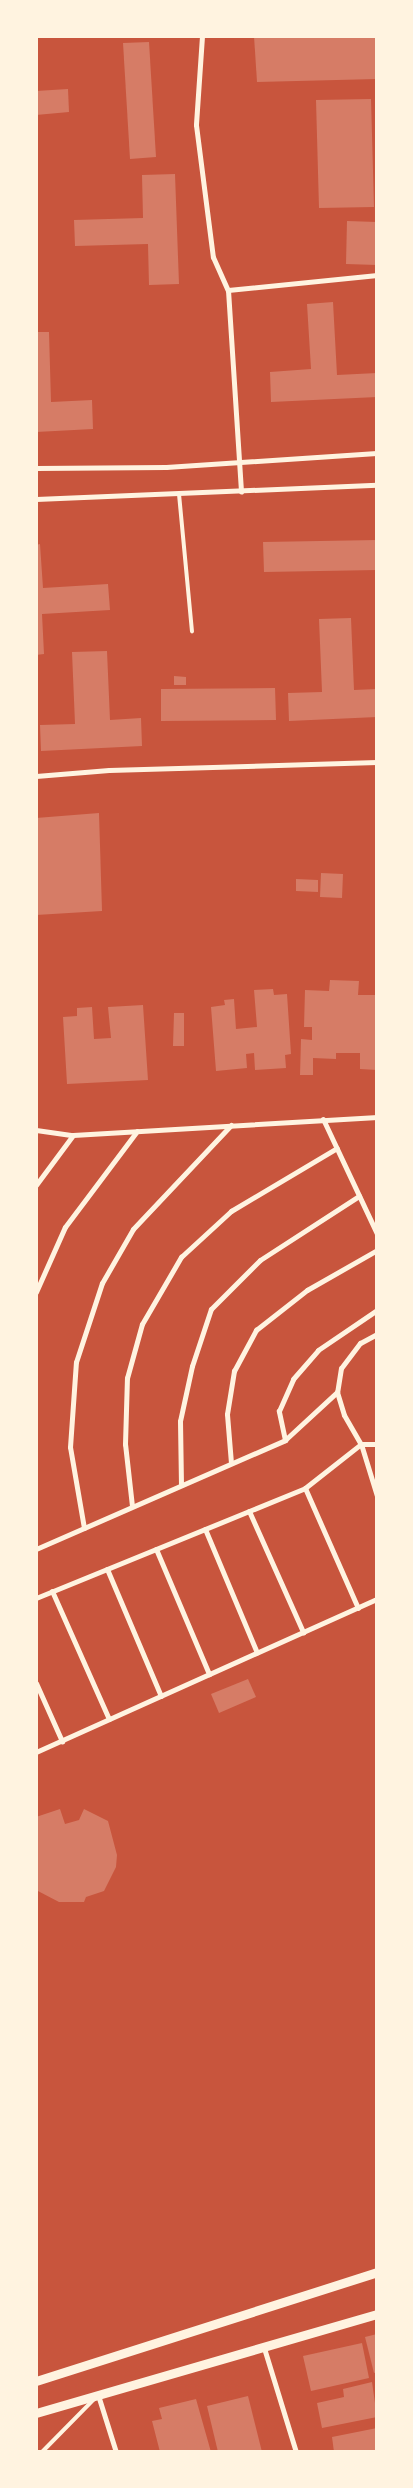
<!DOCTYPE html>
<html>
<head>
<meta charset="utf-8">
<style>
	body { margin:0 }
	#map { position:relative; width:413px; height:2488px; overflow:hidden; background:#c8553d; font-family:Jost,sans-serif }
	div>[style] { position:absolute }
	[style*='--x'] { left:calc(var(--x)*1px); top:calc(var(--y)*1px); width:calc(var(--w)*1px); rotate:calc(var(--a)*1deg) }
	.building>* { inset:0; background:#d67c66 }
	.service>* { height:4px; margin:-2px; padding:0 2px; transform-origin:2px; border-radius:2px; background:#fff3e0 }
	.minor>* { height:5px; margin:-2.5px; padding:0 2.5px; transform-origin:2.5px; border-radius:2.5px; background:#fff3e0 }
	.tertiary>* { height:9px; margin:-4.5px; padding:0 4.5px; transform-origin:4.5px; border-radius:4.5px; background:#fff3e0 }
	span { translate:-50% -50%; white-space:nowrap; text-align:center; line-height:1.15; -webkit-text-stroke:4px #fff3e0; paint-order:stroke }
	.frame { position:absolute; inset:0; border:38px solid #fff3e0; pointer-events:none }
</style>
</head>
<body>
<div id="map">
	<div class="building">
		<i style="clip-path:polygon(254px 36px,376px 36px,377px 79px,257px 82px)"></i>
		<i style="clip-path:polygon(149px 42px,156px 157px,130px 159px,123px 43px)"></i>
		<i style="clip-path:polygon(68px 89px,69px 112px,36px 115px,36px 91px)"></i>
		<i style="clip-path:polygon(371px 99px,374px 207px,319px 208px,316px 100px)"></i>
		<i style="clip-path:polygon(175px 174px,179px 284px,149px 285px,148px 244px,75px 246px,74px 220px,143px 218px,142px 175px)"></i>
		<i style="clip-path:polygon(347px 221px,377px 222px,377px 265px,346px 264px)"></i>
		<i style="clip-path:polygon(333px 302px,337px 375px,377px 373px,377px 397px,271px 402px,270px 372px,311px 369px,307px 304px)"></i>
		<i style="clip-path:polygon(36px 332px,49px 332px,51px 402px,92px 400px,93px 429px,36px 432px)"></i>
		<i style="clip-path:polygon(377px 540px,377px 570px,264px 572px,263px 542px)"></i>
		<i style="clip-path:polygon(40px 544px,43px 588px,108px 584px,110px 610px,42px 614px,44px 654px,36px 655px,36px 545px)"></i>
		<i style="clip-path:polygon(351px 618px,354px 690px,377px 689px,377px 717px,289px 721px,288px 693px,322px 692px,319px 619px)"></i>
		<i style="clip-path:polygon(107px 651px,110px 720px,141px 718px,142px 746px,41px 751px,40px 725px,75px 724px,72px 652px)"></i>
		<i style="clip-path:polygon(174px 676px,186px 677px,186px 685px,174px 685px)"></i>
		<i style="clip-path:polygon(275px 688px,276px 720px,161px 721px,161px 689px)"></i>
		<i style="clip-path:polygon(99px 813px,102px 911px,36px 915px,36px 818px)"></i>
		<i style="clip-path:polygon(321px 873px,343px 874px,342px 898px,320px 897px)"></i>
		<i style="clip-path:polygon(296px 879px,318px 880px,318px 892px,296px 891px)"></i>
		<i style="clip-path:polygon(330px 980px,359px 981px,358px 995px,377px 995px,377px 1070px,360px 1069px,360px 1053px,336px 1053px,336px 1059px,313px 1058px,313px 1075px,300px 1075px,301px 1039px,312px 1040px,312px 1027px,304px 1027px,305px 990px,329px 991px)"></i>
		<i style="clip-path:polygon(273px 989px,274px 995px,287px 994px,291px 1054px,285px 1055px,286px 1068px,255px 1070px,254px 1053px,246px 1054px,247px 1068px,216px 1071px,211px 1007px,225px 1005px,224px 1000px,234px 999px,236px 1029px,257px 1027px,254px 990px)"></i>
		<i style="clip-path:polygon(143px 1005px,148px 1080px,67px 1084px,63px 1017px,77px 1016px,77px 1008px,92px 1007px,94px 1039px,111px 1038px,108px 1007px)"></i>
		<i style="clip-path:polygon(174px 1013px,184px 1013px,184px 1046px,173px 1046px)"></i>
		<i style="clip-path:polygon(248px 1679px,256px 1697px,219px 1713px,211px 1694px)"></i>
		<i style="clip-path:polygon(60px 1809px,65px 1824px,79px 1820px,84px 1809px,108px 1821px,117px 1855px,116px 1867px,104px 1891px,86px 1897px,84px 1902px,59px 1902px,36px 1890px,36px 1817px)"></i>
		<i style="clip-path:polygon(377px 2334px,377px 2372px,374px 2373px,365px 2337px)"></i>
		<i style="clip-path:polygon(362px 2343px,369px 2378px,311px 2391px,303px 2356px)"></i>
		<i style="clip-path:polygon(372px 2382px,377px 2417px,322px 2428px,317px 2403px,344px 2397px,343px 2389px)"></i>
		<i style="clip-path:polygon(248px 2396px,262px 2452px,218px 2452px,207px 2406px)"></i>
		<i style="clip-path:polygon(196px 2399px,211px 2452px,160px 2452px,152px 2421px,162px 2419px,159px 2408px)"></i>
		<i style="clip-path:polygon(377px 2428px,377px 2452px,334px 2452px,332px 2437px)"></i>
	</div>
	<div class="service">
		<i style="--x:179;--y:494;--w:138;--a:84.6"></i>
		<i style="--x:42;--y:2452;--w:76;--a:-45.5"></i>
	</div>
	<div class="minor">
		<i style="--x:202;--y:36;--w:89;--a:93.9"></i>
		<i style="--x:196;--y:125;--w:133;--a:82.7"></i>
		<i style="--x:213;--y:257;--w:36;--a:66"></i>
		<i style="--x:228;--y:290;--w:202;--a:86.3"></i>
		<i style="--x:228;--y:290;--w:150;--a:-5.7"></i>
		<i style="--x:36;--y:468;--w:130;--a:-0.4"></i>
		<i style="--x:166;--y:467;--w:211;--a:-3.8"></i>
		<i style="--x:36;--y:499;--w:341;--a:-2.4"></i>
		<i style="--x:36;--y:776;--w:73;--a:-4.7"></i>
		<i style="--x:109;--y:770;--w:268;--a:-1.7"></i>
		<i style="--x:323;--y:1119;--w:127;--a:64.8"></i>
		<i style="--x:36;--y:1130;--w:37;--a:8"></i>
		<i style="--x:73;--y:1135;--w:305;--a:-3.4"></i>
		<i style="--x:36;--y:1185;--w:62;--a:-53.5"></i>
		<i style="--x:36;--y:1292;--w:71;--a:-66"></i>
		<i style="--x:65;--y:1227;--w:120;--a:-53.1"></i>
		<i style="--x:377;--y:1334;--w:19;--a:152"></i>
		<i style="--x:360;--y:1343;--w:31;--a:127"></i>
		<i style="--x:341;--y:1368;--w:24;--a:99"></i>
		<i style="--x:337;--y:1392;--w:24;--a:73"></i>
		<i style="--x:344;--y:1415;--w:34;--a:60"></i>
		<i style="--x:361;--y:1444;--w:16;--a:0"></i>
		<i style="--x:285;--y:1440;--w:30;--a:-102"></i>
		<i style="--x:279;--y:1411;--w:35;--a:-66"></i>
		<i style="--x:293;--y:1379;--w:38;--a:-49"></i>
		<i style="--x:318;--y:1350;--w:71;--a:-34.1"></i>
		<i style="--x:231;--y:1463;--w:49;--a:-94.7"></i>
		<i style="--x:227;--y:1414;--w:44;--a:-80.8"></i>
		<i style="--x:234;--y:1371;--w:47;--a:-61.8"></i>
		<i style="--x:256;--y:1330;--w:65;--a:-38.1"></i>
		<i style="--x:307;--y:1290;--w:81;--a:-29.7"></i>
		<i style="--x:181;--y:1485;--w:64;--a:-90.9"></i>
		<i style="--x:180;--y:1421;--w:56;--a:-77.7"></i>
		<i style="--x:192;--y:1366;--w:60;--a:-71.6"></i>
		<i style="--x:211;--y:1309;--w:69;--a:-45"></i>
		<i style="--x:260;--y:1260;--w:118;--a:-32.9"></i>
		<i style="--x:305;--y:1488;--w:131;--a:66.2"></i>
		<i style="--x:132;--y:1506;--w:62;--a:-96.4"></i>
		<i style="--x:125;--y:1444;--w:66;--a:-88.3"></i>
		<i style="--x:127;--y:1378;--w:56;--a:-74.5"></i>
		<i style="--x:142;--y:1324;--w:78;--a:-59.8"></i>
		<i style="--x:181;--y:1257;--w:68;--a:-42.6"></i>
		<i style="--x:231;--y:1211;--w:123;--a:-30.7"></i>
		<i style="--x:249;--y:1511;--w:133;--a:65.9"></i>
		<i style="--x:84;--y:1528;--w:82;--a:-99.8"></i>
		<i style="--x:70;--y:1447;--w:85;--a:-86"></i>
		<i style="--x:76;--y:1362;--w:83;--a:-71.8"></i>
		<i style="--x:102;--y:1283;--w:62;--a:-60.1"></i>
		<i style="--x:133;--y:1229;--w:143;--a:-46.7"></i>
		<i style="--x:205;--y:1529;--w:134;--a:67.2"></i>
		<i style="--x:36;--y:1549;--w:272;--a:-23.6"></i>
		<i style="--x:285;--y:1440;--w:71;--a:-42.7"></i>
		<i style="--x:156;--y:1549;--w:136;--a:67"></i>
		<i style="--x:107;--y:1569;--w:138;--a:67"></i>
		<i style="--x:52;--y:1591;--w:140;--a:66"></i>
		<i style="--x:36;--y:1598;--w:291;--a:-22.2"></i>
		<i style="--x:305;--y:1488;--w:71;--a:-38.2"></i>
		<i style="--x:361;--y:1444;--w:54;--a:72.9"></i>
		<i style="--x:36;--y:1683;--w:64;--a:65.9"></i>
		<i style="--x:36;--y:1752;--w:374;--a:-24.2"></i>
		<i style="--x:264;--y:2348;--w:109;--a:72.9"></i>
		<i style="--x:98;--y:2395;--w:60;--a:72.5"></i>
	</div>
	<div class="tertiary">
		<i style="--x:36;--y:2381;--w:358;--a:-17.7"></i>
		<i style="--x:36;--y:2413;--w:355;--a:-16.2"></i>
	</div>
	<div class="frame"></div>
</div>
</body>
</html>
